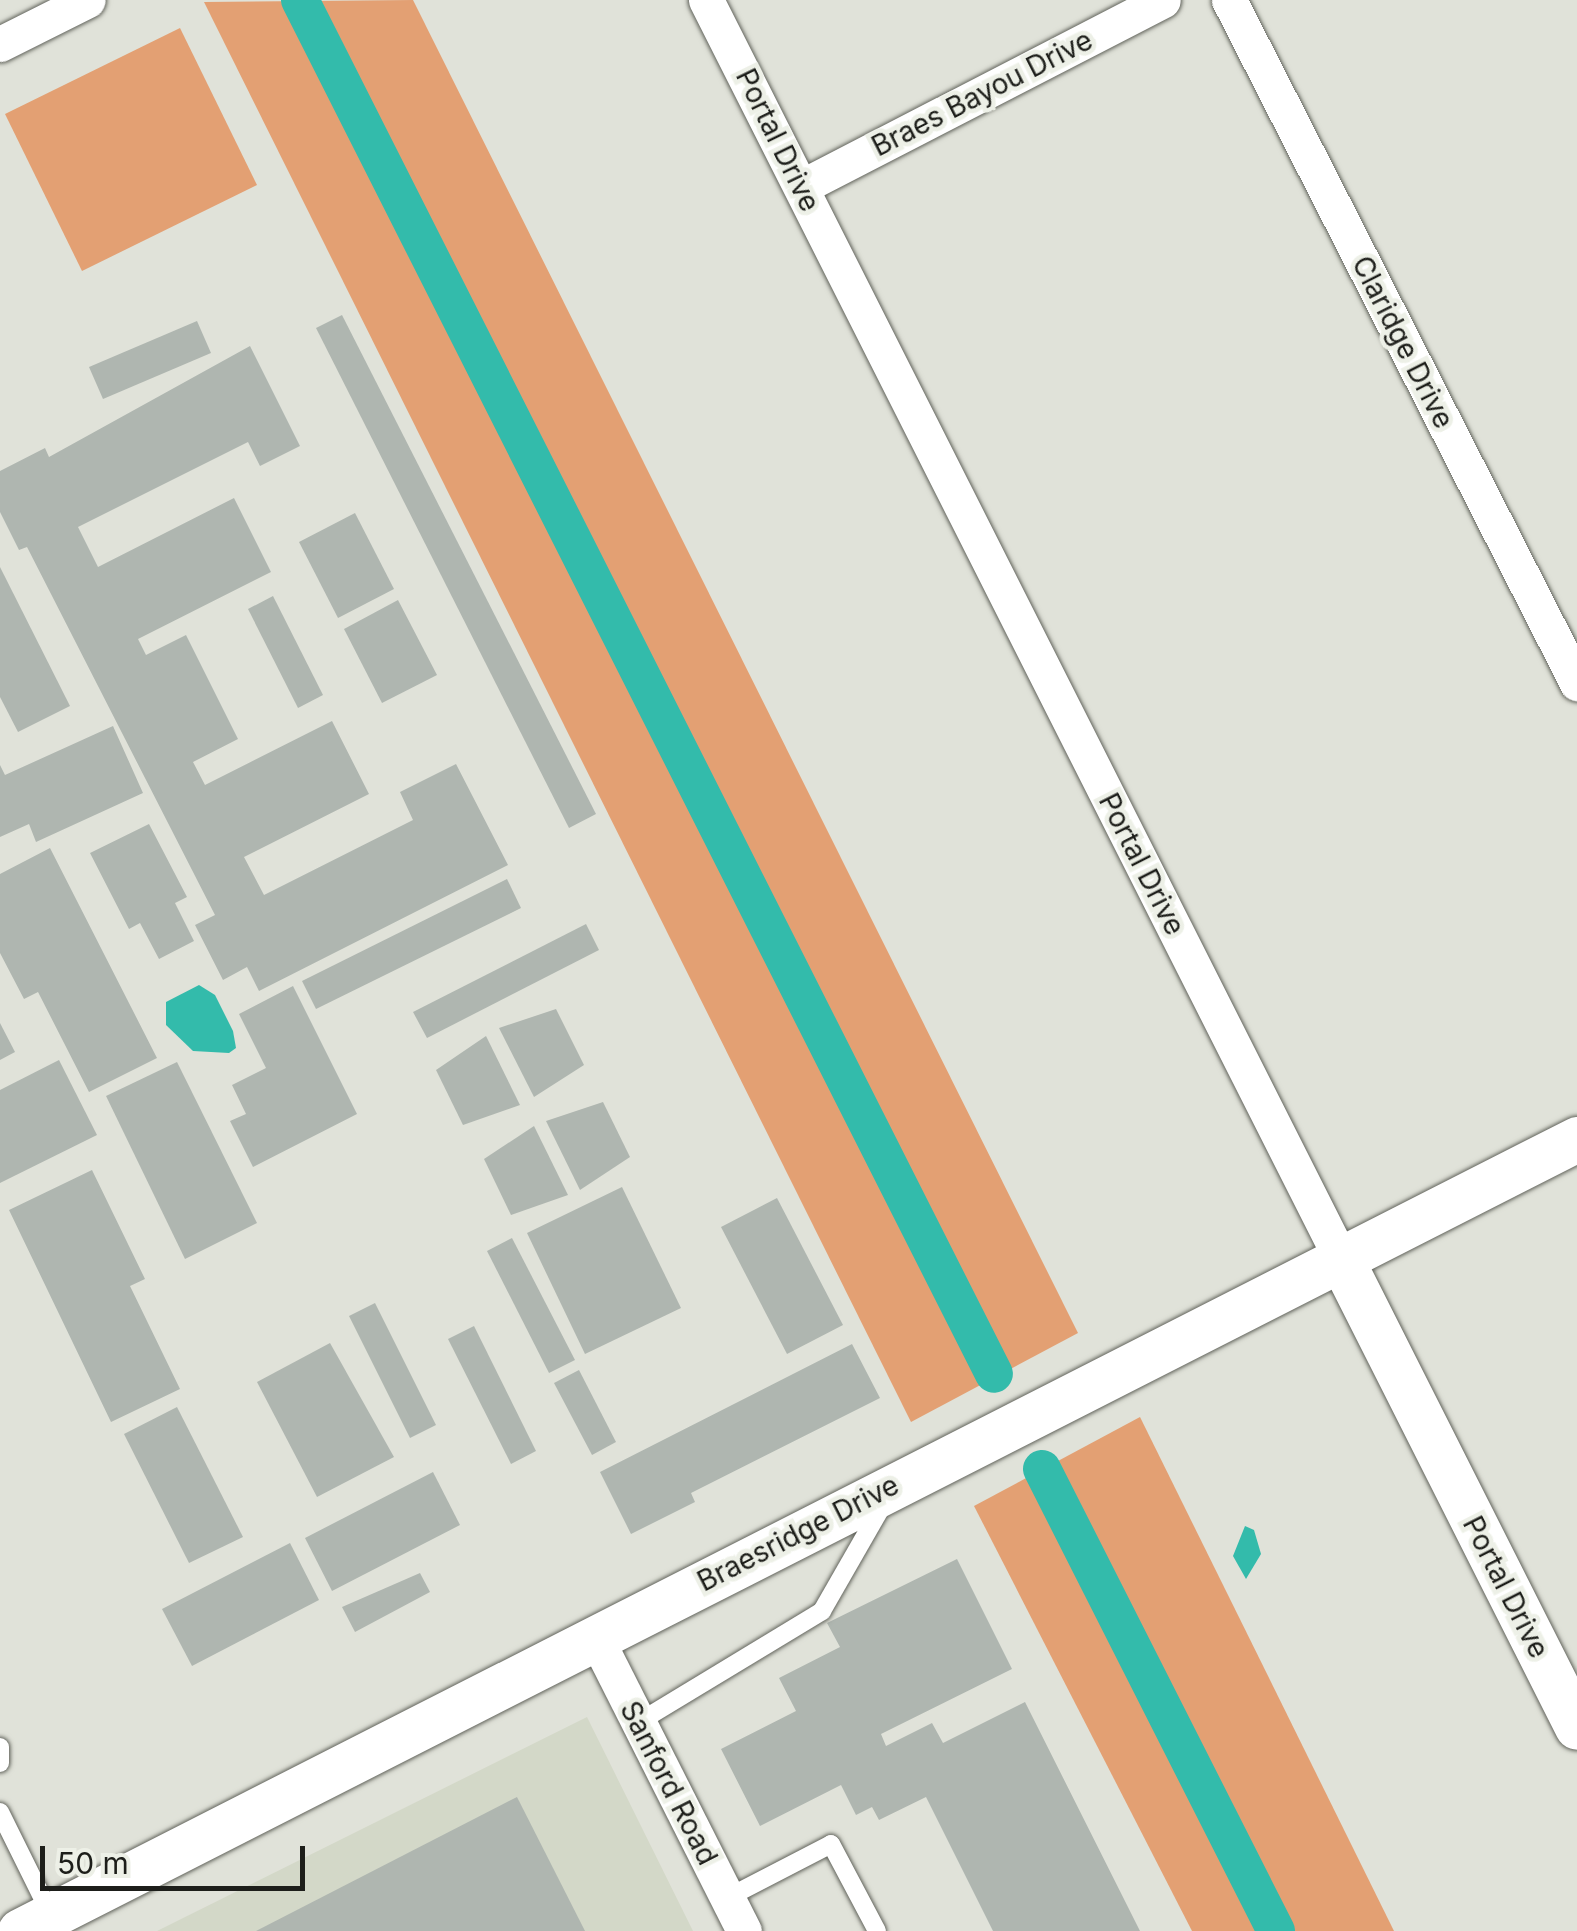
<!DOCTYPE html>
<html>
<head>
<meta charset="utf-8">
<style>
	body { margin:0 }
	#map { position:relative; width:1577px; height:1931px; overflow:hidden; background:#e0e2d9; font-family:Inter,sans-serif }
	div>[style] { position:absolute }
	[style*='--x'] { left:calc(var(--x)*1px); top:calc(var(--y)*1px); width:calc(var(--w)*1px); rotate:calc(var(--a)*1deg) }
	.built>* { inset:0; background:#d3d8c8 }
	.green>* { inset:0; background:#e3a073 }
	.water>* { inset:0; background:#33bbab }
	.canal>* { height:38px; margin:-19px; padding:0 19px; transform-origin:19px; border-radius:19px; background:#33bbab }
	.building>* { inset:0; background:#afb6b0 }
	.roads { filter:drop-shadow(0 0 2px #61635b) drop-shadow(0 0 2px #61635b) }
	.service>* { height:18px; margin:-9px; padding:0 9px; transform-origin:9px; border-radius:9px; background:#fff }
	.minor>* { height:35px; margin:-17.5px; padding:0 17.5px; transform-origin:17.5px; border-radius:17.5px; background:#fff }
	.tertiary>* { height:45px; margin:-22.5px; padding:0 22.5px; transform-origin:22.5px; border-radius:22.5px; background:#fff }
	span { translate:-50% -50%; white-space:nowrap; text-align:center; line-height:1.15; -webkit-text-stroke:9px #edf0e7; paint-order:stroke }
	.street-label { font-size:28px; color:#1d1e1a }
	.scale { position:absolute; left:40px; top:1846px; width:265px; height:45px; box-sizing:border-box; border:5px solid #1d1e1a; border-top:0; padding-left:12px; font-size:30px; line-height:35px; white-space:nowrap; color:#1d1e1a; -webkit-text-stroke:8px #edf0e7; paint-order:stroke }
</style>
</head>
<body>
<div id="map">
	<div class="built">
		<i style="clip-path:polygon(587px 1717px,693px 1931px,157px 1931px)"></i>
	</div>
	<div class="green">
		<i style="clip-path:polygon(413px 0,1078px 1333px,911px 1422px,204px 2px)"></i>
		<i style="clip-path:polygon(180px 28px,257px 185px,82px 271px,5px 114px)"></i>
		<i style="clip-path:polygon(1140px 1417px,1394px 1931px,1192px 1931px,974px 1506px)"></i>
	</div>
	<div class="water">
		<i style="clip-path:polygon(199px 985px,215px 995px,233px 1031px,236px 1048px,229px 1053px,193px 1051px,166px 1025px,166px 1002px)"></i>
		<i style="clip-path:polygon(1245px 1526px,1254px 1530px,1261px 1554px,1246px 1579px,1233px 1556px)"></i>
	</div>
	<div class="canal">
		<i style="--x:300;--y:0;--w:1539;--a:63.2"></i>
		<i style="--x:1042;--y:1469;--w:518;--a:63.14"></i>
	</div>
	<div class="building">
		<i style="clip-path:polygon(342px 315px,596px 814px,569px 828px,316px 328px)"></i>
		<i style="clip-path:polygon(197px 321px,211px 353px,103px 399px,89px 367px)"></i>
		<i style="clip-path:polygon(250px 346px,300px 446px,260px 466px,248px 442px,78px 527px,98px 567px,234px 498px,271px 572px,138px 639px,146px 655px,186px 635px,238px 739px,193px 762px,205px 785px,332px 721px,369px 794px,244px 857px,264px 895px,413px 820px,400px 792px,456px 764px,508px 865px,259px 991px,247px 967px,223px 980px,195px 925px,215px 915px,27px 547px,19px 550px,0 512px,0 471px,45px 448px,49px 457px)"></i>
		<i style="clip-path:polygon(355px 513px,394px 589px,338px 618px,299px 542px)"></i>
		<i style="clip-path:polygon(0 567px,70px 706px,18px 732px,0 697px)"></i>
		<i style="clip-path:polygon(273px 596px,323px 695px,298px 708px,248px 609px)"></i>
		<i style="clip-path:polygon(398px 600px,437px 675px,382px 703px,344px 629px)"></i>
		<i style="clip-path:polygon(113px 726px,143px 793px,36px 842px,29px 824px,0 837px,0 765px,5px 775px)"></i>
		<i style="clip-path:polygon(149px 824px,187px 897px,175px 903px,194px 941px,159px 959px,140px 923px,129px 929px,90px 853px)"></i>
		<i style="clip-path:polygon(50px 848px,157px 1058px,89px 1092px,38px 992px,24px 999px,0 953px,0 874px)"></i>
		<i style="clip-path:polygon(507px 879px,521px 908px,316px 1009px,302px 981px)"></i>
		<i style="clip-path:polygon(586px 924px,599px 950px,427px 1038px,413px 1012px)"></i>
		<i style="clip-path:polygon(293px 986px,357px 1114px,253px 1167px,230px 1121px,246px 1114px,232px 1085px,266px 1068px,239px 1014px)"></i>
		<i style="clip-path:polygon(556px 1009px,584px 1065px,534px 1097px,499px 1028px)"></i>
		<i style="clip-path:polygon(0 1023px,15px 1052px,0 1060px)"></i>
		<i style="clip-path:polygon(486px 1036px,520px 1105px,463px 1125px,436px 1070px)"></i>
		<i style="clip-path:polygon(59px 1060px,97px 1135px,0 1183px,0 1090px)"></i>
		<i style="clip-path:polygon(177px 1062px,257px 1223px,185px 1259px,106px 1096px)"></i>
		<i style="clip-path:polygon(603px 1102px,630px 1157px,580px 1190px,546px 1121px)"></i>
		<i style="clip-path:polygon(534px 1126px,568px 1195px,511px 1215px,484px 1159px)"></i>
		<i style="clip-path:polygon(92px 1170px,145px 1279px,130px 1286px,180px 1389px,111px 1422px,9px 1210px)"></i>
		<i style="clip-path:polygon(622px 1187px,681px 1308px,585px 1354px,527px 1233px)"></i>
		<i style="clip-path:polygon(777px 1198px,843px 1325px,787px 1354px,721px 1227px)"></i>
		<i style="clip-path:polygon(512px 1238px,575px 1360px,549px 1373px,487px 1251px)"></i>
		<i style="clip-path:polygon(375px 1303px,436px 1425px,410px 1438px,349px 1316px)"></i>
		<i style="clip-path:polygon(474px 1326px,536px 1451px,511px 1464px,448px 1339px)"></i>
		<i style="clip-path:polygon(330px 1343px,394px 1457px,317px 1497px,257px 1382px)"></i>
		<i style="clip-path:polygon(852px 1344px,880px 1398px,691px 1493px,695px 1502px,631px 1534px,600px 1472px)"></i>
		<i style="clip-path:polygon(579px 1370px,616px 1442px,592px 1455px,554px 1383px)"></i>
		<i style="clip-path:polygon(177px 1407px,243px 1537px,189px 1563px,124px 1434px)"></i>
		<i style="clip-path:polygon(433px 1472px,460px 1525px,332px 1591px,305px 1538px)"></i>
		<i style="clip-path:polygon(290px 1543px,319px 1600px,192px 1666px,162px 1609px)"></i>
		<i style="clip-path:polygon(957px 1559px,1012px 1669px,881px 1734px,886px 1746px,932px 1723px,943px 1743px,1025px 1702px,1140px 1931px,993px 1931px,926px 1797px,879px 1820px,872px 1807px,856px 1815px,841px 1785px,760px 1826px,721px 1749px,796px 1711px,779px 1678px,840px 1647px,827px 1623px)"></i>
		<i style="clip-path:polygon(420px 1573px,430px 1592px,355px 1632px,342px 1607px)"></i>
		<i style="clip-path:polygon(517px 1797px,585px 1931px,256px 1931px)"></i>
	</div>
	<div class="roads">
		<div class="service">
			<i style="--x:639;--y:1722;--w:214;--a:-31.2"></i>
			<i style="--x:822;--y:1611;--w:119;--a:-60.2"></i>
			<i style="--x:0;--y:1747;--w:16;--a:90"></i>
			<i style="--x:0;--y:1812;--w:115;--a:63.7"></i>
			<i style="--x:727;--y:1898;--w:117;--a:-27.4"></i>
			<i style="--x:831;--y:1844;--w:98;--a:62.1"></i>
		</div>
		<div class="minor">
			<i style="--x:706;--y:0;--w:1408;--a:63.23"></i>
			<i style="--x:1229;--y:0;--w:767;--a:63"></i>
			<i style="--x:0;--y:44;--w:98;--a:-26.6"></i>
			<i style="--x:801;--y:187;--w:407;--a:-27.3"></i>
			<i style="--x:595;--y:1636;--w:330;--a:63.2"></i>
		</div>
		<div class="tertiary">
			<i style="--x:1340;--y:1257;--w:526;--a:63.24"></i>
			<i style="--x:20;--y:1931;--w:1747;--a:-26.96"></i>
		</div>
	</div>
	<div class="street-label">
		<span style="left:982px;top:93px;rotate:-27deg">Braes Bayou Drive</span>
		<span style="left:778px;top:140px;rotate:64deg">Portal Drive</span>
		<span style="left:1403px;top:342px;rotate:63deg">Claridge Drive</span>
		<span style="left:1142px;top:864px;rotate:63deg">Portal Drive</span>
		<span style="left:798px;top:1533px;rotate:-27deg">Braesridge Drive</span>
		<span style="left:1506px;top:1587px;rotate:63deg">Portal Drive</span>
		<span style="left:669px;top:1783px;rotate:63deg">Sanford Road</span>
	</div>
	<div class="scale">50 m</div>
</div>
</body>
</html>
